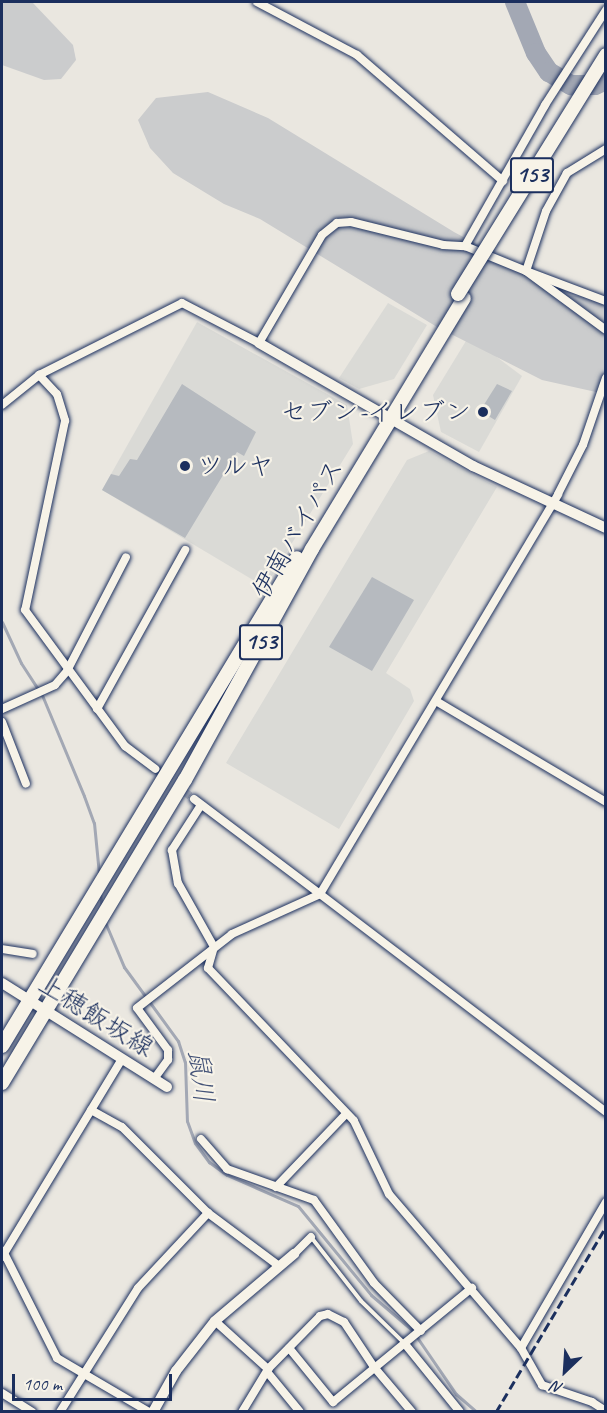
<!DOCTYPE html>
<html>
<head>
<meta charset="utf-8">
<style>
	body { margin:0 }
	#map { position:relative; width:607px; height:1413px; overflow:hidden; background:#eae7e0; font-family:Caveat,"Klee One",sans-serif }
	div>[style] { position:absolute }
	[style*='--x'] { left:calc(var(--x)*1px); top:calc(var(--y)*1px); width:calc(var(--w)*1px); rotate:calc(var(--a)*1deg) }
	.built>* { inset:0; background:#dadad6 }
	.green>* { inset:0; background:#cbcccd }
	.stream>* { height:3px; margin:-1.5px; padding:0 1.5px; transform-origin:1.5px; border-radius:1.5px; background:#a3a8b4 }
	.river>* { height:20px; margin:-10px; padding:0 10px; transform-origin:10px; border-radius:10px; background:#a3a8b4 }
	.building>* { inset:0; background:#b6babf }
	.minor-tunnel>* { height:8px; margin-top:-4px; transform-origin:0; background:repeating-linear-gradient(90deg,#c1c2c6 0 8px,transparent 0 12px) }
	.roads { filter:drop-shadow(0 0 2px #1b2f5e) drop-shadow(0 0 2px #1b2f5e) }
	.service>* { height:4px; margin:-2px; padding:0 2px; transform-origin:2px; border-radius:2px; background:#f7f3e8 }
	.minor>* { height:8px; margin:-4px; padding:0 4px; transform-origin:4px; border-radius:4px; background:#f7f3e8 }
	.tertiary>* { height:10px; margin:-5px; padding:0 5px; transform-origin:5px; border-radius:5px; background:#f7f3e8 }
	.trunk>* { height:14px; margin:-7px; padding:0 7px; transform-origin:7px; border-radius:7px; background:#f7f3e8 }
	.rail>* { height:3px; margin-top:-1.5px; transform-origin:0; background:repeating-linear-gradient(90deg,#1b2f5e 0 9px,transparent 0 13.5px) }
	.bridges { filter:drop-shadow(0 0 2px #1b2f5e) drop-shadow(0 0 2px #1b2f5e) }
	.trunk-bridge>* { height:14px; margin:-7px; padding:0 7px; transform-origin:7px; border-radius:7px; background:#f7f3e8 }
	.dots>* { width:16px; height:16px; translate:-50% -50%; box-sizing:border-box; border:3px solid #f7f3e8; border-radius:50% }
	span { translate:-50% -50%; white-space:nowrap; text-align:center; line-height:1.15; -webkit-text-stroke:4.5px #f7f3e8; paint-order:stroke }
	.shield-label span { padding:2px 4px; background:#f7f3e8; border:2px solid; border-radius:4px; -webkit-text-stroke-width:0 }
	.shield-label { font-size:24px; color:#1b2f5e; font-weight:700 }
	.poi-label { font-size:26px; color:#1b2f5e }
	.right { translate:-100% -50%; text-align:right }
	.left { translate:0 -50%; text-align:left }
	.street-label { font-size:26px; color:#1b2f5e }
	.water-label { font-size:27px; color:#445378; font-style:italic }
	.frame { position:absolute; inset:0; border:3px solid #1b2f5e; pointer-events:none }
	.north { position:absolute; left:535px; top:1341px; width:60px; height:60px; -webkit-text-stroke:4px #f7f3e8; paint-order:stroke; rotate:205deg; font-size:16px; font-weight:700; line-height:24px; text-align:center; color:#1b2f5e }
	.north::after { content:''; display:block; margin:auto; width:21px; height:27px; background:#1b2f5e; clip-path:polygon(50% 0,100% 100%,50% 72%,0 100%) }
	.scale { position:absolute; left:12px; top:1374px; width:160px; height:27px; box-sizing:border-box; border:3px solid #1b2f5e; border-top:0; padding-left:8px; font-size:18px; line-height:21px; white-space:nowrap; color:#1b2f5e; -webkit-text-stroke:4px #f7f3e8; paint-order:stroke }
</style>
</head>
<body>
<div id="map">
	<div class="built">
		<i style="clip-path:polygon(388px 303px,427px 325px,394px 379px,359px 389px,339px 378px)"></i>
		<i style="clip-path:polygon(197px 322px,347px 405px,353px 444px,265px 587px,102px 490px)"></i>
		<i style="clip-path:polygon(469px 336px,522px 376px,479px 452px,441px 432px,433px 395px)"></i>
		<i style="clip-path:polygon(429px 451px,497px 487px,386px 673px,410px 689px,414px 701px,339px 829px,226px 763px,407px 460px)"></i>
	</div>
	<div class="green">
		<i style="clip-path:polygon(2px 2px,32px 2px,73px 45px,76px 60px,61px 79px,44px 80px,2px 65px)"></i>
		<i style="clip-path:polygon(208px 92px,268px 118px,454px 232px,526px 271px,549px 294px,605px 298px,605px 394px,542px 380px,437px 327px,260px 219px,224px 204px,173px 173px,150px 148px,138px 120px,156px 98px)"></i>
	</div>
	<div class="stream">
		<i style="--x:2;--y:622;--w:45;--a:65.1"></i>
		<i style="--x:21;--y:663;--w:38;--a:57"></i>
		<i style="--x:42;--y:695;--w:109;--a:67.4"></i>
		<i style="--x:84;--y:796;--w:29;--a:70"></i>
		<i style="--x:94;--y:823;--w:51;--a:84.4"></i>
		<i style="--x:100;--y:893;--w:17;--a:83"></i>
		<i style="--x:105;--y:922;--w:49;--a:67.1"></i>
		<i style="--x:124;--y:967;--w:92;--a:53.9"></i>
		<i style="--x:178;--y:1041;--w:22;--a:72"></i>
		<i style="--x:185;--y:1062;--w:59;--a:88.1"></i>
		<i style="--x:187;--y:1121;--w:23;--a:70"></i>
		<i style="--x:195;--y:1143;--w:24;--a:54"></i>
		<i style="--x:209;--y:1162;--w:22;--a:36"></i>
		<i style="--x:227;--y:1175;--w:77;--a:23.6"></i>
		<i style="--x:298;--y:1206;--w:115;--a:50.6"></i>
		<i style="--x:371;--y:1295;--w:54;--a:40.5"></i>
		<i style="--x:412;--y:1330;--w:78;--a:55.5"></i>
		<i style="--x:456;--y:1394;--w:28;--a:41"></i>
	</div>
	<div class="river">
		<i style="--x:515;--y:2;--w:55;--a:67.6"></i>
		<i style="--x:536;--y:53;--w:23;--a:56"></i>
		<i style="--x:549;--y:72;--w:26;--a:31"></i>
		<i style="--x:571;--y:85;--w:24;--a:0"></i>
		<i style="--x:595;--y:85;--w:12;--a:-24"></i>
	</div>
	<div class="building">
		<i style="clip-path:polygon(182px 384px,256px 432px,244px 456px,237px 452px,185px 538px,102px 490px,111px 474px,119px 476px,130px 459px,137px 460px)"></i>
		<i style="clip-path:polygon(497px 384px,512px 391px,495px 420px,480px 411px)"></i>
		<i style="clip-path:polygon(372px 577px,414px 600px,372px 671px,329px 647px)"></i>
	</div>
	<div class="minor-tunnel">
		<i style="--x:155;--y:769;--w:49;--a:37.6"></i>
	</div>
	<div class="roads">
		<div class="service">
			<i style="--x:311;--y:1237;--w:81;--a:52"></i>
			<i style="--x:361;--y:1301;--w:60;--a:44.3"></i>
		</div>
		<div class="minor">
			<i style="--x:257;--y:2;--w:113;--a:27.9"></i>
			<i style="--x:357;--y:55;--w:193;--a:40.8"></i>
			<i style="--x:606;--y:149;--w:46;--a:148.4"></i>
			<i style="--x:567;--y:173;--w:43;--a:118.9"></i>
			<i style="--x:546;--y:211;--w:63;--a:108.4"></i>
			<i style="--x:526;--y:271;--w:85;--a:20.6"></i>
			<i style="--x:465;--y:246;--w:66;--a:22.3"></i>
			<i style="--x:526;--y:271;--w:99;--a:36.4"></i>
			<i style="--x:39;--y:375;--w:26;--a:47"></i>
			<i style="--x:57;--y:394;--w:28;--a:73"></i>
			<i style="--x:65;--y:421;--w:193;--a:101.9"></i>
			<i style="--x:25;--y:610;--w:169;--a:53.7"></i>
			<i style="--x:125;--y:746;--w:38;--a:37"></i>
			<i style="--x:2;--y:405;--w:48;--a:-39"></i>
			<i style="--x:39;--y:375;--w:160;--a:-26.7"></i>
			<i style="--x:182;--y:303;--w:87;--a:27.5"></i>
			<i style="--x:259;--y:343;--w:125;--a:-59.7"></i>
			<i style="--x:322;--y:235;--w:19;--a:-39"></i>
			<i style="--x:337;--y:223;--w:14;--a:-4"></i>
			<i style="--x:351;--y:222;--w:95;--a:14"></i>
			<i style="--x:443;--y:245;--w:22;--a:3"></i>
			<i style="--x:465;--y:246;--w:162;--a:-60.4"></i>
			<i style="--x:545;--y:105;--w:113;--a:-57.3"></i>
			<i style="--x:436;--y:701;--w:198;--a:30.7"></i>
			<i style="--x:2;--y:709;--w:58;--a:-24.4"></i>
			<i style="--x:55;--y:685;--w:18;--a:-49"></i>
			<i style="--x:67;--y:671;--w:128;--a:-62.6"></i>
			<i style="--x:97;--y:709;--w:182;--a:-61"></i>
			<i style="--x:2;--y:722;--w:66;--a:68.8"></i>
			<i style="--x:194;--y:799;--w:158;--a:37"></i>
			<i style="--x:320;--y:894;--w:465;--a:-59.2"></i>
			<i style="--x:558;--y:494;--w:55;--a:-63"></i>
			<i style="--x:583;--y:445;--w:71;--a:-71.1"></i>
			<i style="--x:201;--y:805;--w:54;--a:122.8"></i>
			<i style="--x:172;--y:850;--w:34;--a:80"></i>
			<i style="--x:178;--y:883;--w:73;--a:60.6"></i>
			<i style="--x:214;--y:947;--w:22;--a:106"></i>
			<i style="--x:208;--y:968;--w:211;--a:46.3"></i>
			<i style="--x:354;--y:1121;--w:81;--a:64.4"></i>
			<i style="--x:389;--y:1194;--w:203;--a:49.4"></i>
			<i style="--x:521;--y:1348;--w:43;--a:60.4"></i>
			<i style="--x:542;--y:1385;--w:53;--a:18.8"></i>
			<i style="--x:592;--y:1402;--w:17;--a:33"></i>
			<i style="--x:2;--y:949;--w:31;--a:9"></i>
			<i style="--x:154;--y:1079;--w:24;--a:-54"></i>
			<i style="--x:168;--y:1060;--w:10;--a:-90"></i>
			<i style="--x:168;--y:1050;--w:52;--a:-126.4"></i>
			<i style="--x:137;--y:1008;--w:120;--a:-37.9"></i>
			<i style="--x:232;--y:934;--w:97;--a:-24.4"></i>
			<i style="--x:320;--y:894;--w:360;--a:37.3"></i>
			<i style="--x:91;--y:1110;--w:35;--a:29"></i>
			<i style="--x:122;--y:1127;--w:122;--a:45"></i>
			<i style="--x:208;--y:1213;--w:89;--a:36.7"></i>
			<i style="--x:201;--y:1139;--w:40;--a:49"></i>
			<i style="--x:227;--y:1169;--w:92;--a:19.6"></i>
			<i style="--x:314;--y:1200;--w:102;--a:54.1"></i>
			<i style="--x:374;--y:1283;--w:67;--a:45.6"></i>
			<i style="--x:276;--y:1187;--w:101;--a:-46.2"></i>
			<i style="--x:3;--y:1251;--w:120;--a:63.2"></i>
			<i style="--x:57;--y:1358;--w:107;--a:30.4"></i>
			<i style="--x:294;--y:1254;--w:24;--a:-45"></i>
			<i style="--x:2;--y:1257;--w:232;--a:-58.8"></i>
			<i style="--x:215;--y:1321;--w:72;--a:42.2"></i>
			<i style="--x:405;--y:1344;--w:87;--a:51"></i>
			<i style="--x:289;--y:1348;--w:70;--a:50.8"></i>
			<i style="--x:333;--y:1402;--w:180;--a:-39.4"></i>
			<i style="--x:521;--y:1348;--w:169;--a:-59.8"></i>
			<i style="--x:268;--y:1373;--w:50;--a:50.6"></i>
			<i style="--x:2;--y:1393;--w:36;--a:32"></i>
			<i style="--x:60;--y:1412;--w:146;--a:-57.8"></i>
			<i style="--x:138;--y:1288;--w:103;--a:-47"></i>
			<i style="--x:242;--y:1412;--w:50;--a:-58.8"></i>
			<i style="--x:268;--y:1369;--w:74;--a:-45.5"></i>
			<i style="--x:320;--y:1316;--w:8;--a:-14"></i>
			<i style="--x:328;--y:1314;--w:18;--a:27"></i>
			<i style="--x:344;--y:1322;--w:54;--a:56.3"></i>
			<i style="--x:374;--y:1367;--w:59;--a:49.8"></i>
		</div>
		<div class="tertiary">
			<i style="--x:259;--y:343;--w:247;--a:29.9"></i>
			<i style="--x:473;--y:466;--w:147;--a:25"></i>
			<i style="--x:2;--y:983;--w:195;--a:32.2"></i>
			<i style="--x:153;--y:1412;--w:47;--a:-60.7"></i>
			<i style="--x:176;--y:1371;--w:63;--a:-52"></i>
			<i style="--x:215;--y:1321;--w:104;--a:-40.3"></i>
		</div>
		<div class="trunk">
			<i style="--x:2;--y:1046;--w:570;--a:-58.85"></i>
			<i style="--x:2;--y:1083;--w:354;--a:-58.9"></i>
			<i style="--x:185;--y:780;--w:264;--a:-61.2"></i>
			<i style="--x:312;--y:549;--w:293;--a:-58.8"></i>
		</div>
	</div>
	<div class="rail">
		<i style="--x:496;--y:1412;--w:215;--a:-59.3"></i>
	</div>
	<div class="bridges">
		<div class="trunk-bridge">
			<i style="--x:458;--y:294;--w:281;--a:-58.2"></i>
		</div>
	</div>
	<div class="dots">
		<i style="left:483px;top:412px;background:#1b2f5e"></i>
		<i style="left:185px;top:466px;background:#1b2f5e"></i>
	</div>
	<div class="shield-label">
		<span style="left:532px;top:175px">153</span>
		<span style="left:261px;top:642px">153</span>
	</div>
	<div class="poi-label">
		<span class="right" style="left:471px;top:412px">セブン-イレブン</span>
		<span class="left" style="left:197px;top:466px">ツルヤ</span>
	</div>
	<div class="street-label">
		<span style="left:298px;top:529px;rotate:-60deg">伊南バイパス</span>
		<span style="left:96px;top:1016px;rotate:32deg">上穂飯坂線</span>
	</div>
	<div class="water-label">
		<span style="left:201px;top:1076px;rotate:83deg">鼠川</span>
	</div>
	<div class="frame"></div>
	<div class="north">N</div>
	<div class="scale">100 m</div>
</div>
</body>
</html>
